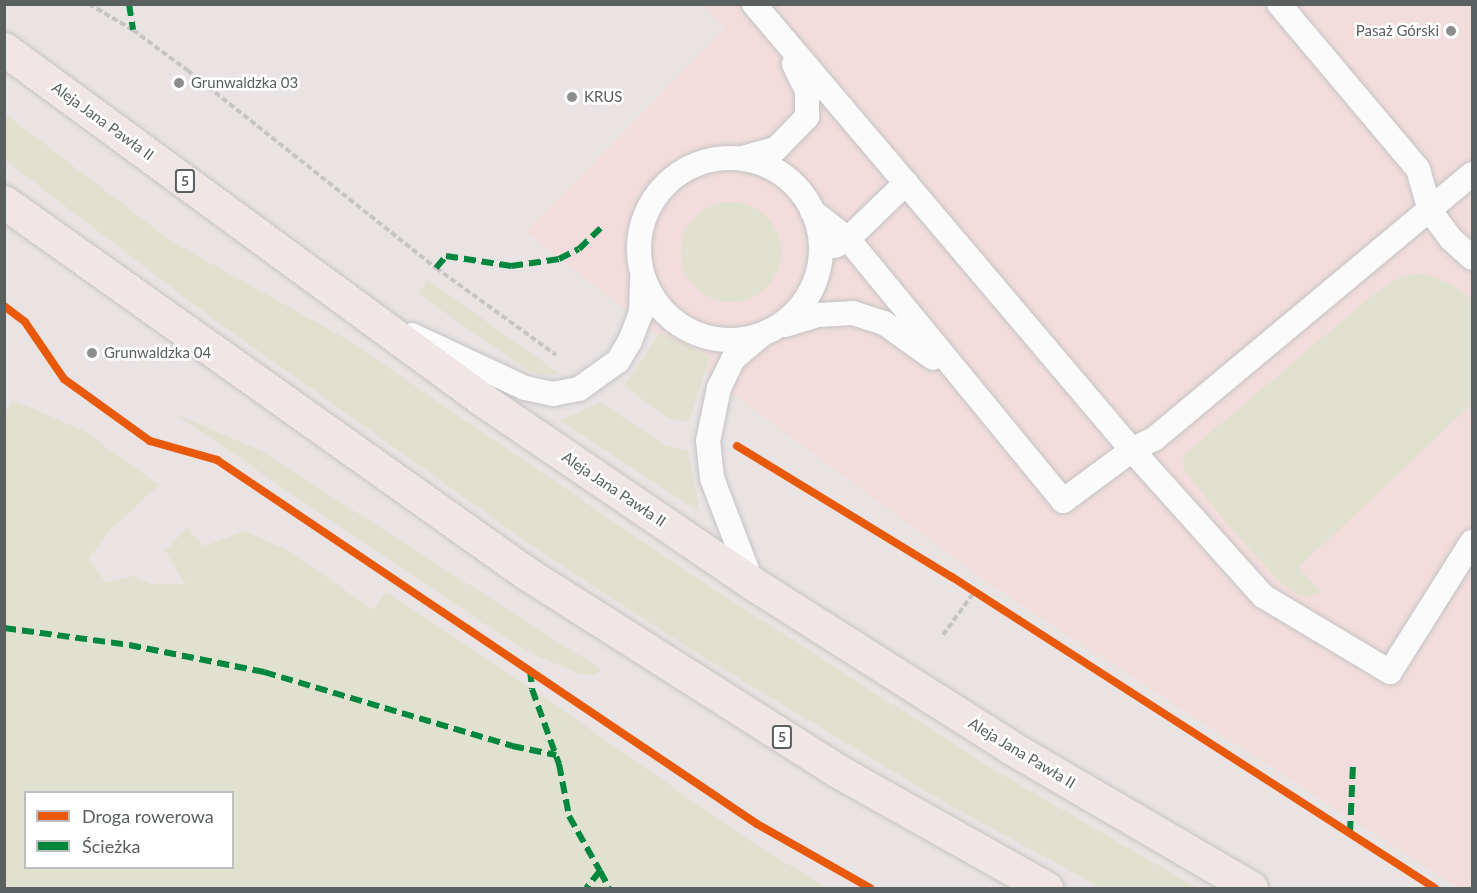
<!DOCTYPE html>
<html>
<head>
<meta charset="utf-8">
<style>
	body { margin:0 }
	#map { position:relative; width:1477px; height:893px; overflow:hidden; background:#e9e3e3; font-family:Lato,sans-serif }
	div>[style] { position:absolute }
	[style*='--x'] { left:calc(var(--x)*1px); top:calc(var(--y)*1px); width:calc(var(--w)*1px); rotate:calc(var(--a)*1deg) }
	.commercial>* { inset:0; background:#f2dcdc }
	.green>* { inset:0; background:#e0e1cf }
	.round { border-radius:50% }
	.path>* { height:4px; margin-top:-2px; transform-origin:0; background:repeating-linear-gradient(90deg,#c3c6c2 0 6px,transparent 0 9px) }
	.roads { filter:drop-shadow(0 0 2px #c3c3c3) drop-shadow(0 0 2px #c3c3c3) }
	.lane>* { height:24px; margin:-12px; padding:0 12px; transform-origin:12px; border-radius:12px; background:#fcfbfb }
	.lane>.ring { margin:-12px; padding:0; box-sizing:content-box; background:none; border:24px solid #fcfbfb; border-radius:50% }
	.primary>* { height:33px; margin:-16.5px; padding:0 16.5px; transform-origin:16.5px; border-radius:16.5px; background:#f0e6e6 }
	.quiet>* { height:6px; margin-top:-3px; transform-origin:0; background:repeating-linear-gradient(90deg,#00873e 0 12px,transparent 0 18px) }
	.cycleway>* { height:8px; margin:-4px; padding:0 4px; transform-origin:4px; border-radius:4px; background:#e8590c }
	.dots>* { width:16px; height:16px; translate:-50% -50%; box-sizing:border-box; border:3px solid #fff; border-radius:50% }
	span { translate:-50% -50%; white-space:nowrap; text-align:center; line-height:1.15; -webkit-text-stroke:5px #fff; paint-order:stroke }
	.shield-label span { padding:2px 4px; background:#fff; border:2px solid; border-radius:4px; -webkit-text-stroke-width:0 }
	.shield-label { font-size:14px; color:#59605f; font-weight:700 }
	.poi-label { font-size:15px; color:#59605f }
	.right { translate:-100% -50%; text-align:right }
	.left { translate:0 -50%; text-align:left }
	.street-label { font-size:15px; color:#59605f }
	.frame { position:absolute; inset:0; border:6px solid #59605f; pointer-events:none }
	.legend { position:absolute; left:24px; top:791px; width:210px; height:78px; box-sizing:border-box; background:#fff; border:2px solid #bdbfbf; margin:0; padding:8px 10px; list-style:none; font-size:18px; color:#59605f }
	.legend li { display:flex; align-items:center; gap:12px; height:30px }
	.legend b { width:30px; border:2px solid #bdbfbf }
</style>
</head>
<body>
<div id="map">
	<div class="commercial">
		<i style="clip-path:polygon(702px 5px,1472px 5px,1472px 888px,1458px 888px,997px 589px,746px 404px,526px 232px,725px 28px)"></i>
	</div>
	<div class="green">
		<i style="clip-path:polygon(4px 113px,171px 241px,346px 339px,692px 575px,996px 771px,1197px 888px,1102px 888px,949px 805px,695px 652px,541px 552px,208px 315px,5px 160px)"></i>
		<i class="round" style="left:681px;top:202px;width:100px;height:100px"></i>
		<i style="clip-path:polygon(1421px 273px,1451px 284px,1472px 299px,1472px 404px,1299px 567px,1321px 592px,1306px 597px,1299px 595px,1281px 583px,1232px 530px,1184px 470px,1183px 456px,1380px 289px,1400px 277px)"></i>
		<i style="clip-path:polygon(428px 280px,560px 374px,541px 375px,528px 370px,418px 294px)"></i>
		<i style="clip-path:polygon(660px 333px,710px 356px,689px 422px,669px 418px,624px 386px)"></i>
		<i style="clip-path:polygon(evenodd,13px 400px,84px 431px,159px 485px,109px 531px,89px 558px,106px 583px,134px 576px,151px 584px,186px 584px,165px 551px,187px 528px,205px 546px,244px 531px,285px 549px,374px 610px,386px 592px,532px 689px,750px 841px,827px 888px,5px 888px,4px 415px,13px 400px,26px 792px,232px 792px,232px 868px,26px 868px,26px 792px)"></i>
		<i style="clip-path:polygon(600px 402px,664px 445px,688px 451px,700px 512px,560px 421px)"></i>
		<i style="clip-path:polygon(173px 413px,261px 451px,602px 670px,594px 675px,581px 674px,535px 655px,493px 630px)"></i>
	</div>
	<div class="path">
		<i style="--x:89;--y:4;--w:51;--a:30.6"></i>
		<i style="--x:133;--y:30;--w:67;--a:36.5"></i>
		<i style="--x:187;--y:70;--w:318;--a:38.5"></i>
		<i style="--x:436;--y:268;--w:148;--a:35.9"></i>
		<i style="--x:943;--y:635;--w:54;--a:-54"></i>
	</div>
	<div class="roads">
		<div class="lane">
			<i style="--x:754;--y:4;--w:585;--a:49.72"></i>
			<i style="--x:1132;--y:450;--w:25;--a:-27"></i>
			<i style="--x:1154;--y:439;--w:414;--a:-39.8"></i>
			<i style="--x:1279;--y:4;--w:216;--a:49.9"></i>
			<i style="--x:1418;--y:169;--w:44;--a:74.1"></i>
			<i style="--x:1430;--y:211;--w:35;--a:53"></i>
			<i style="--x:1451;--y:239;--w:28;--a:42"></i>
			<i style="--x:742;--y:158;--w:35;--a:-15"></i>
			<i style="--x:776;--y:149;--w:45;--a:-45.9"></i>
			<i style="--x:807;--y:117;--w:26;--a:-90"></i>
			<i style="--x:807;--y:91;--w:30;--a:-116"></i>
			<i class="ring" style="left:639px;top:158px;width:158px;height:158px"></i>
			<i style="--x:812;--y:211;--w:46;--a:37.9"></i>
			<i style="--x:848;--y:239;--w:339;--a:50.6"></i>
			<i style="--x:1063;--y:501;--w:86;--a:-36.5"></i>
			<i style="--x:1132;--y:450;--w:196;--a:48.1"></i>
			<i style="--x:1263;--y:596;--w:148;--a:30.9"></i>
			<i style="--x:1390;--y:672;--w:154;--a:-57.8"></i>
			<i style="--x:835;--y:246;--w:15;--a:-28"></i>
			<i style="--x:848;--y:239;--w:81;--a:-44"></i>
			<i style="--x:785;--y:325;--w:34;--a:-17"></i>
			<i style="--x:817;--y:315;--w:36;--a:-3"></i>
			<i style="--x:853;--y:313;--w:33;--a:18"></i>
			<i style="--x:884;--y:323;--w:60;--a:35.5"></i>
			<i style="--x:412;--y:335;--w:125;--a:25.1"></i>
			<i style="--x:525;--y:388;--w:29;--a:12"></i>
			<i style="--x:553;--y:394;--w:26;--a:-11"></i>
			<i style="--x:579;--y:389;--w:48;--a:-35.7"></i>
			<i style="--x:618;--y:361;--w:23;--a:-59"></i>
			<i style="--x:630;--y:341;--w:30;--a:-69"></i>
			<i style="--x:641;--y:313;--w:34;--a:-88"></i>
			<i style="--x:752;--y:583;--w:112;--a:-110.9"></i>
			<i style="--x:712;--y:478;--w:37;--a:-96"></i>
			<i style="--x:708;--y:441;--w:54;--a:-78.3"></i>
			<i style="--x:719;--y:388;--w:32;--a:-64"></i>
			<i style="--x:733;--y:359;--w:34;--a:-40"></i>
		</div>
		<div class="primary">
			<i style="--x:4;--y:49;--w:594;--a:36.23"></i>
			<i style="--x:483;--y:400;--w:325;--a:34.2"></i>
			<i style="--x:752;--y:583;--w:306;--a:32.4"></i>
			<i style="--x:1010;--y:747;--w:279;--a:30.3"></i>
			<i style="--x:4;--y:202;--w:640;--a:35.4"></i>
			<i style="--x:526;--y:573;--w:367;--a:32.4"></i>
			<i style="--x:836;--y:770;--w:241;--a:29.3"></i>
		</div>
	</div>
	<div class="quiet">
		<i style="--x:129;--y:4;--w:26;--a:81"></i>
		<i style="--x:436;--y:268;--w:16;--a:-50"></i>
		<i style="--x:446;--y:256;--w:66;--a:8.7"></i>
		<i style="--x:511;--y:266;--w:49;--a:-8.3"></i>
		<i style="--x:559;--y:259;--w:22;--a:-27"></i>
		<i style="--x:579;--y:249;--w:30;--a:-44"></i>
		<i style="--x:4;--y:628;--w:126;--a:7.7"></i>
		<i style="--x:129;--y:645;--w:138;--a:11.3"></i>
		<i style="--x:264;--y:672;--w:259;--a:16.6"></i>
		<i style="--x:512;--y:746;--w:45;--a:11.6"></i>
		<i style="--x:530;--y:670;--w:19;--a:84"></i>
		<i style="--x:532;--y:689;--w:80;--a:70.2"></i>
		<i style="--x:559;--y:764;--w:53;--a:79.1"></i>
		<i style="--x:569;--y:816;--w:63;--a:60.6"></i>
		<i style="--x:600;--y:871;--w:22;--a:129"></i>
		<i style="--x:1350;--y:833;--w:69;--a:-87.5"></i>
		<i style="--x:600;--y:871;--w:19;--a:62"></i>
	</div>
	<div class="cycleway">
		<i style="--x:4;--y:306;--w:26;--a:37"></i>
		<i style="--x:25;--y:322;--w:69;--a:55.6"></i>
		<i style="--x:64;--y:379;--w:106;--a:35.8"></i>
		<i style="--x:150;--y:441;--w:70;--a:15.8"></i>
		<i style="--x:217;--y:460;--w:651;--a:33.98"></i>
		<i style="--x:757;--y:824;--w:130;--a:29.5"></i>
		<i style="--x:737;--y:446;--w:252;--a:31.4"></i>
		<i style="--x:952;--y:577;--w:574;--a:32.78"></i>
	</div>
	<div class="dots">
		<i style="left:1451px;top:31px;background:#8b8e8d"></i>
		<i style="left:179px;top:83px;background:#8b8e8d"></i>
		<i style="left:572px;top:97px;background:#8b8e8d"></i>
		<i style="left:92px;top:353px;background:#8b8e8d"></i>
	</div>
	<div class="shield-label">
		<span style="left:185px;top:181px">5</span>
		<span style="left:782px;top:737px">5</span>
	</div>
	<div class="poi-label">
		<span class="right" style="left:1439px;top:31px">Pasaż Górski</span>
		<span class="left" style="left:191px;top:83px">Grunwaldzka 03</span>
		<span class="left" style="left:584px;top:97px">KRUS</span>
		<span class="left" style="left:104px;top:353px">Grunwaldzka 04</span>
	</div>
	<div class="street-label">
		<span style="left:103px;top:121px;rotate:36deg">Aleja Jana Pawła II</span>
		<span style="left:614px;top:489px;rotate:34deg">Aleja Jana Pawła II</span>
		<span style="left:1022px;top:753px;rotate:31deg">Aleja Jana Pawła II</span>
	</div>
	<div class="frame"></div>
	<ul class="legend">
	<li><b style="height:8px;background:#e8590c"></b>Droga rowerowa</li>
	<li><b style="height:8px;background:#00873e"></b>Ścieżka</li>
	</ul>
</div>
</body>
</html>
